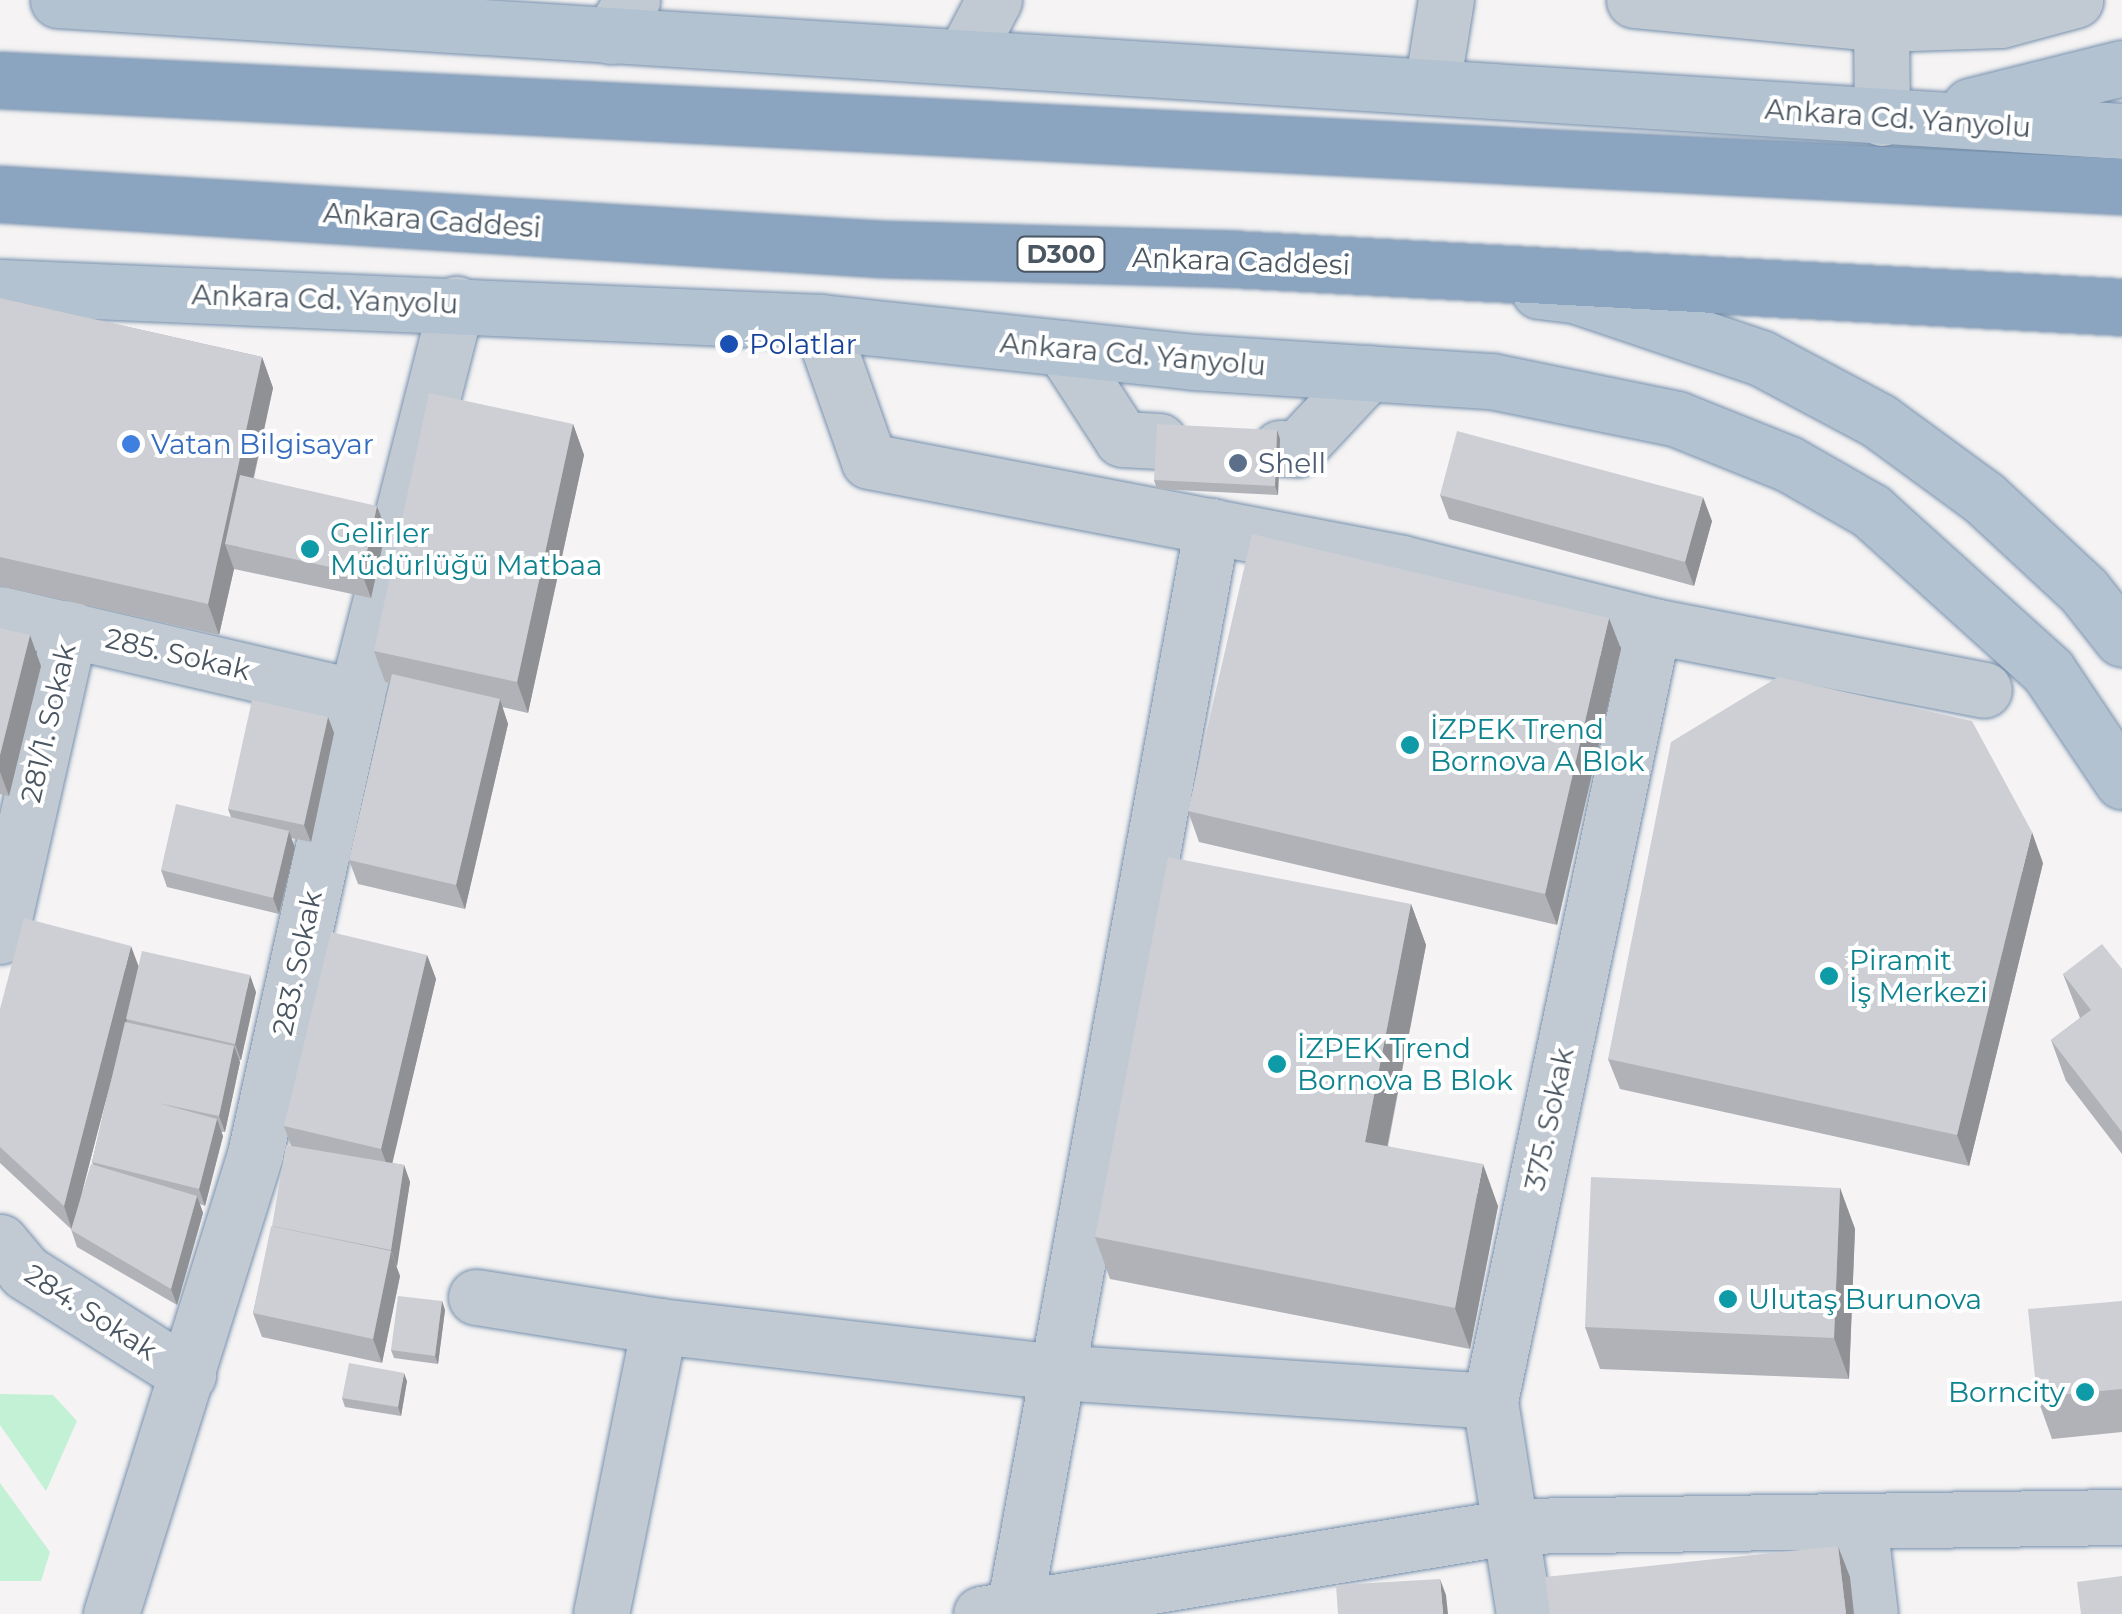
<!DOCTYPE html>
<html>
<head>
<meta charset="utf-8">
<style>
	body { margin:0 }
	#map { position:relative; width:2122px; height:1614px; overflow:hidden; background:#f5f3f3; font-family:Montserrat,sans-serif }
	div>[style] { position:absolute }
	[style*='--x'] { left:calc(var(--x)*1px); top:calc(var(--y)*1px); width:calc(var(--w)*1px); rotate:calc(var(--a)*1deg) }
	.green>* { inset:0; background:#c3f1d5 }
	.roads { filter:drop-shadow(0 0 2px #7690ad) drop-shadow(0 0 2px #7690ad) }
	.minor>* { height:55px; margin:-27.5px; padding:0 27.5px; transform-origin:27.5px; border-radius:27.5px; background:#c1cad2 }
	.major>* { height:55px; margin:-27.5px; padding:0 27.5px; transform-origin:27.5px; border-radius:27.5px; background:#b3c2d1 }
	.highway>* { height:55px; margin:-27.5px; padding:0 27.5px; transform-origin:27.5px; border-radius:27.5px; background:#8ba5c1 }
	.wall>* { inset:0; background:#b0b2b7 }
	.shaded-wall>* { inset:0; background:#909195 }
	.building>* { inset:0; background:#cdcfd5 }
	.dots>* { width:28px; height:28px; translate:-50% -50%; box-sizing:border-box; border:5px solid #fff; border-radius:50% }
	span { translate:-50% -50%; white-space:nowrap; text-align:center; line-height:1.15; -webkit-text-stroke:8px #fff; paint-order:stroke }
	.shield-label span { padding:2px 8px; background:#fff; border:2px solid; border-radius:8px; -webkit-text-stroke-width:0 }
	.shield-label { font-size:25px; color:#4a5661; font-weight:700 }
	.street-label { font-size:28px; color:#4a5661 }
	.transit-label { font-size:28px; color:#164399 }
	.left { translate:0 -50%; text-align:left }
	.shop-label { font-size:28px; color:#366cbe }
	.service-label { font-size:28px; color:#4e5e75 }
	.culture-label { font-size:28px; color:#0d838f }
	.right { translate:-100% -50%; text-align:right }
</style>
</head>
<body>
<div id="map">
	<div class="green">
		<i style="clip-path:polygon(0 1394px,53px 1395px,77px 1421px,46px 1491px,0 1425px)"></i>
		<i style="clip-path:polygon(0 1483px,50px 1552px,41px 1581px,0 1581px)"></i>
	</div>
	<div class="roads">
		<div class="minor">
			<i style="--x:1634;--y:0;--w:248;--a:5.5"></i>
			<i style="--x:1881;--y:24;--w:94;--a:89.4"></i>
			<i style="--x:1881;--y:24;--w:120;--a:-1.9"></i>
			<i style="--x:2001;--y:20;--w:77;--a:-15.1"></i>
			<i style="--x:611;--y:36;--w:42;--a:-59.7"></i>
			<i style="--x:966;--y:53;--w:60;--a:-62.2"></i>
			<i style="--x:1432;--y:86;--w:87;--a:-80.8"></i>
			<i style="--x:820;--y:322;--w:147;--a:70.6"></i>
			<i style="--x:869;--y:461;--w:543;--a:10.83"></i>
			<i style="--x:1402;--y:563;--w:259;--a:14.1"></i>
			<i style="--x:1653;--y:626;--w:337;--a:10.9"></i>
			<i style="--x:1063;--y:348;--w:108;--a:57"></i>
			<i style="--x:1122;--y:439;--w:37;--a:3"></i>
			<i style="--x:1280;--y:448;--w:17;--a:3"></i>
			<i style="--x:1297;--y:449;--w:104;--a:-46.9"></i>
			<i style="--x:0;--y:614;--w:366;--a:13.1"></i>
			<i style="--x:0;--y:936;--w:316;--a:-77.2"></i>
			<i style="--x:0;--y:1242;--w:39;--a:50"></i>
			<i style="--x:25;--y:1272;--w:193;--a:32.3"></i>
			<i style="--x:476;--y:1297;--w:185;--a:9"></i>
			<i style="--x:659;--y:1326;--w:400;--a:6.6"></i>
			<i style="--x:1056;--y:1372;--w:435;--a:3.8"></i>
			<i style="--x:1859;--y:1521;--w:94;--a:83.3"></i>
			<i style="--x:1014;--y:1609;--w:1101;--a:-79.64"></i>
			<i style="--x:111;--y:1614;--w:482;--a:-72.6"></i>
			<i style="--x:255;--y:1154;--w:468;--a:-77.5"></i>
			<i style="--x:356;--y:697;--w:406;--a:-75.7"></i>
			<i style="--x:601;--y:1614;--w:294;--a:-78.6"></i>
			<i style="--x:981;--y:1614;--w:541;--a:-9.36"></i>
			<i style="--x:1515;--y:1526;--w:607;--a:-0.85"></i>
			<i style="--x:1524;--y:1614;--w:216;--a:-99.1"></i>
			<i style="--x:1490;--y:1401;--w:792;--a:-78.12"></i>
		</div>
		<div class="major">
			<i style="--x:58;--y:0;--w:2068;--a:3.63"></i>
			<i style="--x:1970;--y:106;--w:157;--a:-14"></i>
			<i style="--x:0;--y:287;--w:821;--a:2.44"></i>
			<i style="--x:820;--y:322;--w:377;--a:6.1"></i>
			<i style="--x:1195;--y:362;--w:297;--a:3.7"></i>
			<i style="--x:1491;--y:381;--w:190;--a:11.5"></i>
			<i style="--x:1677;--y:419;--w:121;--a:21.9"></i>
			<i style="--x:1789;--y:464;--w:95;--a:29.8"></i>
			<i style="--x:1871;--y:511;--w:239;--a:42.1"></i>
			<i style="--x:2048;--y:671;--w:133;--a:56.1"></i>
			<i style="--x:1539;--y:291;--w:35;--a:7"></i>
			<i style="--x:1574;--y:295;--w:197;--a:18.6"></i>
			<i style="--x:1761;--y:358;--w:134;--a:28.1"></i>
			<i style="--x:1879;--y:421;--w:129;--a:36.2"></i>
			<i style="--x:1983;--y:497;--w:138;--a:42.9"></i>
			<i style="--x:2084;--y:591;--w:61;--a:51.6"></i>
		</div>
		<div class="highway">
			<i style="--x:0;--y:80;--w:2125;--a:2.86"></i>
			<i style="--x:0;--y:194;--w:884;--a:3.57"></i>
			<i style="--x:882;--y:249;--w:351;--a:1.6"></i>
			<i style="--x:1233;--y:259;--w:890;--a:3.09"></i>
		</div>
	</div>
	<div class="wall">
		<i style="clip-path:polygon(0 298px,262px 357px,273px 388px,254px 478px,386px 530px,371px 598px,234px 569px,219px 635px,0 586px)"></i>
		<i style="clip-path:polygon(573px 424px,584px 455px,528px 713px,502px 707px,508px 724px,465px 909px,358px 884px,349px 860px,390px 683px,385px 682px,374px 651px)"></i>
		<i style="clip-path:polygon(1277px 430px,1280px 439px,1278px 495px,1157px 489px,1154px 480px)"></i>
		<i style="clip-path:polygon(1440px 495px,1712px 521px,1694px 586px,1449px 519px)"></i>
		<i style="clip-path:polygon(0 628px,41px 666px,9px 796px,0 794px)"></i>
		<i style="clip-path:polygon(1621px 649px,1557px 925px,1199px 842px,1188px 811px)"></i>
		<i style="clip-path:polygon(328px 717px,334px 733px,311px 842px,291px 838px,295px 848px,279px 914px,167px 887px,161px 870px,231px 817px,228px 809px)"></i>
		<i style="clip-path:polygon(2043px 863px,1969px 1166px,1620px 1089px,1608px 1059px)"></i>
		<i style="clip-path:polygon(1411px 904px,1426px 945px,1388px 1146px,1498px 1206px,1470px 1349px,1110px 1279px,1095px 1237px)"></i>
		<i style="clip-path:polygon(427px 955px,436px 979px,392px 1163px,404px 1165px,410px 1182px,396px 1266px,400px 1276px,382px 1363px,262px 1337px,253px 1313px,291px 1146px,284px 1126px)"></i>
		<i style="clip-path:polygon(evenodd,138px 966px,256px 992px,241px 1060px,239px 1060px,240px 1062px,225px 1132px,221px 1132px,223px 1136px,205px 1206px,200px 1204px,203px 1213px,177px 1305px,77px 1247px,71px 1229px,0 1163px,0 1009px,138px 966px,115px 1063px,92px 1162px,93px 1165px,82px 1193px,115px 1063px)"></i>
		<i style="clip-path:polygon(2122px 969px,2122px 1154px,2066px 1081px,2051px 1040px,2080px 1018px,2063px 974px)"></i>
		<i style="clip-path:polygon(1840px 1188px,1855px 1229px,1849px 1379px,1600px 1369px,1585px 1327px)"></i>
		<i style="clip-path:polygon(442px 1301px,445px 1310px,438px 1364px,394px 1358px,391px 1350px)"></i>
		<i style="clip-path:polygon(2122px 1301px,2122px 1432px,2052px 1439px,2037px 1397px)"></i>
		<i style="clip-path:polygon(407px 1381px,401px 1416px,345px 1407px,342px 1398px)"></i>
	</div>
	<div class="shaded-wall">
		<i style="clip-path:polygon(262px 357px,273px 388px,238px 547px,225px 544px,234px 569px,219px 635px,208px 604px)"></i>
		<i style="clip-path:polygon(573px 424px,584px 455px,528px 713px,517px 682px)"></i>
		<i style="clip-path:polygon(1277px 430px,1280px 439px,1278px 495px,1275px 486px)"></i>
		<i style="clip-path:polygon(1703px 497px,1712px 521px,1694px 586px,1685px 562px)"></i>
		<i style="clip-path:polygon(377px 506px,386px 530px,371px 598px,362px 574px)"></i>
		<i style="clip-path:polygon(1609px 618px,1621px 649px,1557px 925px,1545px 894px)"></i>
		<i style="clip-path:polygon(30px 635px,41px 666px,9px 796px,0 772px,0 755px)"></i>
		<i style="clip-path:polygon(500px 699px,508px 724px,465px 909px,456px 885px)"></i>
		<i style="clip-path:polygon(328px 717px,334px 733px,311px 842px,304px 825px)"></i>
		<i style="clip-path:polygon(289px 831px,295px 848px,279px 914px,273px 898px)"></i>
		<i style="clip-path:polygon(2032px 832px,2043px 863px,1969px 1166px,1957px 1135px)"></i>
		<i style="clip-path:polygon(1411px 904px,1426px 945px,1380px 1183px,1365px 1142px)"></i>
		<i style="clip-path:polygon(131px 946px,140px 970px,72px 1230px,64px 1206px)"></i>
		<i style="clip-path:polygon(427px 955px,436px 979px,390px 1173px,381px 1149px)"></i>
		<i style="clip-path:polygon(250px 975px,256px 992px,241px 1060px,235px 1044px)"></i>
		<i style="clip-path:polygon(234px 1046px,240px 1062px,225px 1132px,219px 1116px)"></i>
		<i style="clip-path:polygon(217px 1119px,223px 1136px,205px 1206px,199px 1189px)"></i>
		<i style="clip-path:polygon(1483px 1164px,1498px 1206px,1470px 1349px,1455px 1308px)"></i>
		<i style="clip-path:polygon(404px 1165px,410px 1182px,397px 1267px,391px 1250px)"></i>
		<i style="clip-path:polygon(1840px 1188px,1855px 1229px,1849px 1379px,1834px 1338px)"></i>
		<i style="clip-path:polygon(197px 1196px,203px 1213px,177px 1305px,171px 1289px)"></i>
		<i style="clip-path:polygon(391px 1251px,400px 1276px,382px 1363px,373px 1339px)"></i>
		<i style="clip-path:polygon(442px 1301px,445px 1310px,438px 1364px,435px 1356px)"></i>
		<i style="clip-path:polygon(404px 1373px,407px 1381px,401px 1416px,398px 1407px)"></i>
		<i style="clip-path:polygon(1838px 1546px,1850px 1577px,1854px 1614px,1846px 1614px)"></i>
		<i style="clip-path:polygon(1440px 1579px,1446px 1595px,1448px 1614px,1443px 1614px)"></i>
	</div>
	<div class="building">
		<i style="clip-path:polygon(0 298px,262px 357px,208px 604px,0 557px)"></i>
		<i style="clip-path:polygon(429px 393px,573px 424px,517px 682px,374px 651px)"></i>
		<i style="clip-path:polygon(1157px 424px,1277px 430px,1275px 486px,1154px 480px)"></i>
		<i style="clip-path:polygon(1457px 431px,1703px 497px,1685px 562px,1440px 495px)"></i>
		<i style="clip-path:polygon(240px 475px,377px 506px,362px 574px,225px 544px)"></i>
		<i style="clip-path:polygon(1252px 534px,1609px 618px,1545px 894px,1188px 811px)"></i>
		<i style="clip-path:polygon(0 628px,30px 635px,0 755px)"></i>
		<i style="clip-path:polygon(392px 674px,500px 699px,456px 885px,349px 860px)"></i>
		<i style="clip-path:polygon(1778px 677px,1972px 721px,2032px 832px,1957px 1135px,1608px 1059px,1671px 742px)"></i>
		<i style="clip-path:polygon(252px 700px,328px 717px,304px 825px,228px 809px)"></i>
		<i style="clip-path:polygon(176px 804px,289px 831px,273px 898px,161px 870px)"></i>
		<i style="clip-path:polygon(1168px 857px,1411px 904px,1365px 1142px,1483px 1164px,1455px 1308px,1095px 1237px)"></i>
		<i style="clip-path:polygon(24px 918px,131px 946px,64px 1206px,0 1147px,0 1009px)"></i>
		<i style="clip-path:polygon(331px 932px,427px 955px,381px 1149px,284px 1126px)"></i>
		<i style="clip-path:polygon(2102px 944px,2122px 969px,2122px 1132px,2051px 1040px,2091px 1010px,2063px 974px)"></i>
		<i style="clip-path:polygon(142px 951px,250px 975px,235px 1044px,126px 1019px)"></i>
		<i style="clip-path:polygon(125px 1022px,234px 1046px,219px 1116px,158px 1103px,217px 1119px,199px 1189px,92px 1162px)"></i>
		<i style="clip-path:polygon(286px 1145px,404px 1165px,391px 1250px,272px 1226px)"></i>
		<i style="clip-path:polygon(91px 1164px,197px 1196px,171px 1289px,71px 1230px)"></i>
		<i style="clip-path:polygon(1591px 1177px,1840px 1188px,1834px 1338px,1585px 1327px)"></i>
		<i style="clip-path:polygon(271px 1226px,391px 1251px,373px 1339px,253px 1313px)"></i>
		<i style="clip-path:polygon(398px 1296px,442px 1301px,435px 1356px,391px 1350px)"></i>
		<i style="clip-path:polygon(2122px 1301px,2122px 1389px,2037px 1397px,2028px 1309px)"></i>
		<i style="clip-path:polygon(349px 1363px,404px 1373px,398px 1407px,342px 1398px)"></i>
		<i style="clip-path:polygon(1838px 1546px,1846px 1614px,1550px 1614px,1545px 1577px)"></i>
		<i style="clip-path:polygon(2122px 1576px,2122px 1614px,2081px 1614px,2077px 1582px)"></i>
		<i style="clip-path:polygon(1440px 1579px,1443px 1614px,1338px 1614px,1336px 1585px)"></i>
	</div>
	<div class="dots">
		<i style="left:729px;top:344px;background:#1a4fb4"></i>
		<i style="left:131px;top:444px;background:#3f7fe0"></i>
		<i style="left:1238px;top:463px;background:#5c6f8a"></i>
		<i style="left:310px;top:549px;background:#0f9aa8"></i>
		<i style="left:1410px;top:745px;background:#0f9aa8"></i>
		<i style="left:1829px;top:976px;background:#0f9aa8"></i>
		<i style="left:1277px;top:1064px;background:#0f9aa8"></i>
		<i style="left:1728px;top:1299px;background:#0f9aa8"></i>
		<i style="left:2085px;top:1392px;background:#0f9aa8"></i>
	</div>
	<div class="shield-label">
		<span style="left:1061px;top:254px">D300</span>
	</div>
	<div class="street-label">
		<span style="left:1898px;top:118px;rotate:4deg">Ankara Cd. Yanyolu</span>
		<span style="left:432px;top:220px;rotate:4deg">Ankara Caddesi</span>
		<span style="left:1241px;top:261px;rotate:2deg">Ankara Caddesi</span>
		<span style="left:325px;top:299px;rotate:2deg">Ankara Cd. Yanyolu</span>
		<span style="left:1133px;top:354px;rotate:5deg">Ankara Cd. Yanyolu</span>
		<span style="left:178px;top:654px;rotate:13deg">285. Sokak</span>
		<span style="left:48px;top:723px;rotate:-77deg">281/1. Sokak</span>
		<span style="left:297px;top:963px;rotate:-78deg">283. Sokak</span>
		<span style="left:1549px;top:1119px;rotate:-78deg">375. Sokak</span>
		<span style="left:91px;top:1312px;rotate:33deg">284. Sokak</span>
	</div>
	<div class="transit-label">
		<span class="left" style="left:749px;top:344px">Polatlar</span>
	</div>
	<div class="shop-label">
		<span class="left" style="left:151px;top:444px">Vatan Bilgisayar</span>
	</div>
	<div class="service-label">
		<span class="left" style="left:1258px;top:463px">Shell</span>
	</div>
	<div class="culture-label">
		<span class="left" style="left:330px;top:549px">Gelirler<br>Müdürlüğü Matbaa</span>
		<span class="left" style="left:1430px;top:745px">İZPEK Trend<br>Bornova A Blok</span>
		<span class="left" style="left:1849px;top:976px">Piramit<br>İş Merkezi</span>
		<span class="left" style="left:1297px;top:1064px">İZPEK Trend<br>Bornova B Blok</span>
		<span class="left" style="left:1748px;top:1299px">Ulutaş Burunova</span>
		<span class="right" style="left:2065px;top:1392px">Borncity</span>
	</div>
</div>
</body>
</html>
